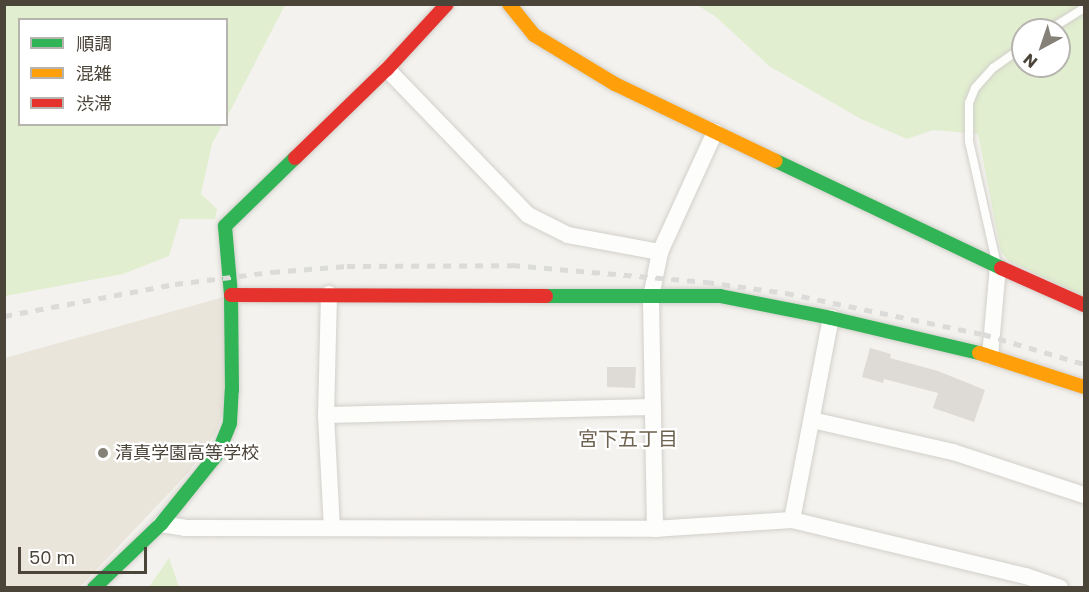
<!DOCTYPE html>
<html>
<head>
<meta charset="utf-8">
<style>
	body { margin:0 }
	#map { position:relative; width:1089px; height:592px; overflow:hidden; background:#f4f2ee; font-family:Poppins,"Noto Sans JP",sans-serif }
	div>[style] { position:absolute }
	[style*='--x'] { left:calc(var(--x)*1px); top:calc(var(--y)*1px); width:calc(var(--w)*1px); rotate:calc(var(--a)*1deg) }
	.education>* { inset:0; background:#eae5da }
	.green>* { inset:0; background:#e1eecf }
	.building>* { inset:0; background:#dedbd6 }
	.roads { filter:drop-shadow(0 0 2px #d2d0cb) drop-shadow(0 0 2px #d2d0cb) }
	.lane>* { height:8px; margin:-4px; padding:0 4px; transform-origin:4px; border-radius:4px; background:#fdfdfc }
	.street>* { height:16px; margin:-8px; padding:0 8px; transform-origin:8px; border-radius:8px; background:#fdfdfc }
	.fast>* { height:14px; margin:-7px; padding:0 7px; transform-origin:7px; border-radius:7px; background:#30b455 }
	.slow>* { height:14px; margin:-7px; padding:0 7px; transform-origin:7px; border-radius:7px; background:#ff9f0a }
	.jam>* { height:14px; margin:-7px; padding:0 7px; transform-origin:7px; border-radius:7px; background:#e5322d }
	.rail>* { height:4.5px; margin-top:-2.25px; transform-origin:0; background:repeating-linear-gradient(90deg,#dbdbda 0 8px,transparent 0 16px) }
	.dots>* { width:16px; height:16px; translate:-50% -50%; box-sizing:border-box; border:3px solid #fff; border-radius:50% }
	span { translate:-50% -50%; white-space:nowrap; text-align:center; line-height:1.15; -webkit-text-stroke:4.5px #fff; paint-order:stroke }
	.poi-label { font-size:18px; color:#4b4439 }
	.left { translate:0 -50%; text-align:left }
	.neighbourhood-label { font-size:20px; color:#6e6250 }
	.frame { position:absolute; inset:0; border:6px solid #4b4439; pointer-events:none }
	.legend { position:absolute; left:18px; top:18px; width:210px; height:108px; box-sizing:border-box; background:#fff; border:2px solid #b7b4b0; margin:0; padding:8px 10px; list-style:none; font-size:18px; color:#4b4439 }
	.legend li { display:flex; align-items:center; gap:12px; height:30px }
	.legend b { width:30px; border:2px solid #b7b4b0 }
	.north { position:absolute; left:1011px; top:18px; width:60px; height:60px; box-sizing:border-box; background:#fff; border:2px solid #b7b4b0; border-radius:50%; rotate:220deg; font-size:16px; font-weight:700; line-height:24px; text-align:center; color:#4b4439 }
	.north::after { content:''; display:block; margin:auto; width:21px; height:27px; background:#868178; clip-path:polygon(50% 0,100% 100%,50% 72%,0 100%) }
	.scale { position:absolute; left:18px; top:547px; width:129px; height:27px; box-sizing:border-box; border:3px solid #4b4439; border-top:0; padding-left:8px; font-size:18px; line-height:21px; white-space:nowrap; color:#4b4439; -webkit-text-stroke:4px #fff; paint-order:stroke }
</style>
</head>
<body>
<div id="map">
	<div class="education">
		<i style="clip-path:polygon(231px 295px,236px 380px,215px 434px,189px 472px,80px 587px,5px 588px,5px 358px)"></i>
	</div>
	<div class="green">
		<i style="clip-path:polygon(5px 4px,285px 5px,227px 117px,226px 20px,20px 20px,20px 124px,222px 125px,212px 144px,201px 194px,217px 209px,215px 219px,180px 219px,169px 256px,123px 274px,5px 296px)"></i>
		<i style="clip-path:polygon(evenodd,697px 5px,1084px 5px,1084px 297px,1009px 261px,1001px 252px,978px 134px,933px 130px,907px 139px,861px 119px,769px 66px,715px 16px,697px 5px,1023px 30px,1059px 30px,1059px 66px,1023px 66px,1023px 30px)"></i>
		<i style="clip-path:polygon(169px 558px,179px 587px,149px 587px)"></i>
	</div>
	<div class="building">
		<i style="clip-path:polygon(870px 348px,891px 354px,890px 358px,938px 371px,985px 390px,974px 422px,933px 408px,938px 393px,884px 379px,883px 383px,862px 377px)"></i>
		<i style="clip-path:polygon(607px 367px,636px 367px,635px 388px,607px 387px)"></i>
	</div>
	<div class="roads">
		<div class="lane">
			<i style="--x:1049;--y:30;--w:41;--a:-32.2"></i>
			<i style="--x:996;--y:261;--w:123;--a:-102.7"></i>
			<i style="--x:969;--y:141;--w:38;--a:-90"></i>
			<i style="--x:969;--y:103;--w:16;--a:-68"></i>
			<i style="--x:975;--y:88;--w:27;--a:-48"></i>
			<i style="--x:993;--y:68;--w:37;--a:-35"></i>
		</div>
		<div class="street">
			<i style="--x:387;--y:69;--w:203;--a:46"></i>
			<i style="--x:528;--y:215;--w:45;--a:26.6"></i>
			<i style="--x:568;--y:235;--w:94;--a:10.5"></i>
			<i style="--x:329;--y:294;--w:121;--a:91.4"></i>
			<i style="--x:326;--y:415;--w:113;--a:87"></i>
			<i style="--x:990;--y:356;--w:89;--a:-84.9"></i>
			<i style="--x:326;--y:415;--w:327;--a:-1.4"></i>
			<i style="--x:812;--y:420;--w:145;--a:12.8"></i>
			<i style="--x:953;--y:452;--w:138;--a:18.2"></i>
			<i style="--x:792;--y:520;--w:206;--a:-79.1"></i>
			<i style="--x:161;--y:524;--w:24;--a:9"></i>
			<i style="--x:185;--y:528;--w:470;--a:0.1"></i>
			<i style="--x:655;--y:529;--w:137;--a:-3.8"></i>
			<i style="--x:792;--y:520;--w:241;--a:13.5"></i>
			<i style="--x:1026;--y:576;--w:36;--a:19"></i>
			<i style="--x:655;--y:529;--w:232;--a:-91"></i>
			<i style="--x:651;--y:297;--w:46;--a:-78.7"></i>
			<i style="--x:660;--y:252;--w:132;--a:-65.4"></i>
		</div>
		<div class="fast">
			<i style="--x:776;--y:161;--w:249;--a:25.4"></i>
			<i style="--x:546;--y:296;--w:174;--a:0"></i>
			<i style="--x:720;--y:296;--w:113;--a:11.2"></i>
			<i style="--x:831;--y:318;--w:152;--a:13.3"></i>
			<i style="--x:94;--y:588;--w:93;--a:-43.7"></i>
			<i style="--x:161;--y:524;--w:91;--a:-51.2"></i>
			<i style="--x:218;--y:453;--w:32;--a:-68"></i>
			<i style="--x:230;--y:423;--w:33;--a:-87"></i>
			<i style="--x:232;--y:390;--w:95;--a:-90.6"></i>
			<i style="--x:231;--y:295;--w:69;--a:-95"></i>
			<i style="--x:225;--y:226;--w:98;--a:-44.2"></i>
		</div>
		<div class="slow">
			<i style="--x:509;--y:4;--w:40;--a:51"></i>
			<i style="--x:534;--y:35;--w:95;--a:31.2"></i>
			<i style="--x:615;--y:84;--w:178;--a:25.6"></i>
			<i style="--x:979;--y:353;--w:110;--a:17.9"></i>
		</div>
		<div class="jam">
			<i style="--x:295;--y:158;--w:128;--a:-44.1"></i>
			<i style="--x:387;--y:69;--w:88;--a:-47.3"></i>
			<i style="--x:1001;--y:268;--w:91;--a:24"></i>
			<i style="--x:231;--y:295;--w:315;--a:0.2"></i>
		</div>
	</div>
	<div class="rail">
		<i style="--x:4;--y:316;--w:174;--a:-10.6"></i>
		<i style="--x:175;--y:284;--w:98;--a:-7.1"></i>
		<i style="--x:272;--y:272;--w:75;--a:-4.6"></i>
		<i style="--x:347;--y:266;--w:165;--a:-0.3"></i>
		<i style="--x:512;--y:265;--w:195;--a:5"></i>
		<i style="--x:706;--y:282;--w:81;--a:7.8"></i>
		<i style="--x:786;--y:293;--w:201;--a:11.8"></i>
		<i style="--x:983;--y:334;--w:105;--a:16.5"></i>
	</div>
	<div class="dots">
		<i style="left:103px;top:453px;background:#868178"></i>
	</div>
	<div class="poi-label">
		<span class="left" style="left:115px;top:453px">清真学園高等学校</span>
	</div>
	<div class="neighbourhood-label">
		<span style="left:628px;top:439px">宮下五丁目</span>
	</div>
	<div class="frame"></div>
	<ul class="legend">
	<li><b style="height:8px;background:#30b455"></b>順調</li>
	<li><b style="height:8px;background:#ff9f0a"></b>混雑</li>
	<li><b style="height:8px;background:#e5322d"></b>渋滞</li>
	</ul>
	<div class="north">N</div>
	<div class="scale">50 m</div>
</div>
</body>
</html>
